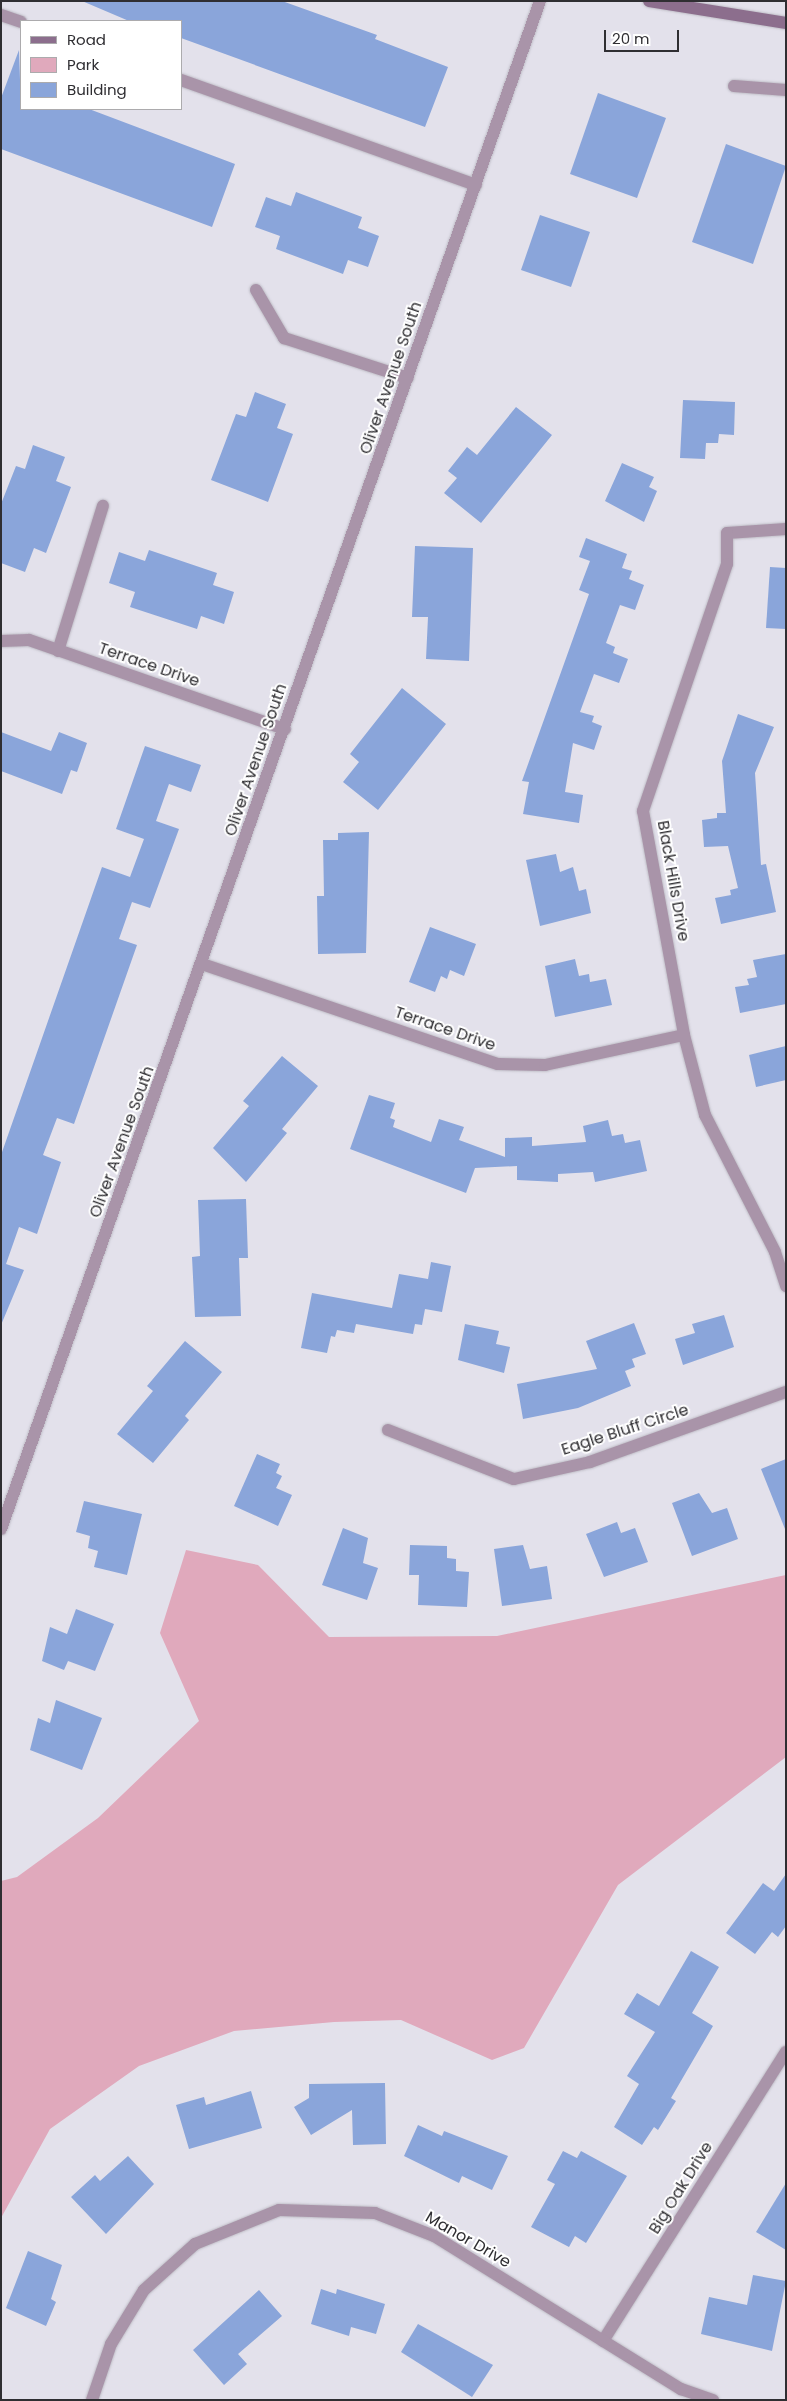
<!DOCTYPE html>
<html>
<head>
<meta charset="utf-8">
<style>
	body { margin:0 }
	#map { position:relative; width:787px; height:2401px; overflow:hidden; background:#e3e1eb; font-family:Poppins,sans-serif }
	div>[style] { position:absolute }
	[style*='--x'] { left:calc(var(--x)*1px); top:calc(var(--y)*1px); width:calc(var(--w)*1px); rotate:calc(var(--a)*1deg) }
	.green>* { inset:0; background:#e0a9bc }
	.building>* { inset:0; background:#8aa5da }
	.roads { filter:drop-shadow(0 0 1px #bfbdc6) drop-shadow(0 0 1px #bfbdc6) }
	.service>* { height:12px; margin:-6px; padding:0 6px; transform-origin:6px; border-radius:6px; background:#a994a9 }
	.minor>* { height:12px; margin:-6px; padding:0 6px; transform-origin:6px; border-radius:6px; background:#a994a9 }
	.secondary>* { height:12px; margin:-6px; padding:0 6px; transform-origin:6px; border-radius:6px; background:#8c6e8d }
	span { translate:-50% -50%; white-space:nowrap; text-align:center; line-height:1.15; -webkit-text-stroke:4px #fff; paint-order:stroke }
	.street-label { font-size:16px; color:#2f2e32 }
	.frame { position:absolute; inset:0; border:2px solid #2f2e32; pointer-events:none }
	.legend { position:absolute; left:20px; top:20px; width:162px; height:90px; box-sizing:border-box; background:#fff; border:1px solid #acabad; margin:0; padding:6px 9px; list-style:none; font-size:15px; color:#2f2e32 }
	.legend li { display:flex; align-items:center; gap:10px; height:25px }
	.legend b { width:25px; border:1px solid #acabad }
	.scale { position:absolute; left:604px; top:30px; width:75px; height:22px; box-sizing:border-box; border:2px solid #2f2e32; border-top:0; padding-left:6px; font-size:15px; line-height:18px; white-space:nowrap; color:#2f2e32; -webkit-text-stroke:4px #fff; paint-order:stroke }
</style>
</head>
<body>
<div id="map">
	<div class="green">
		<i style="clip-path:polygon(186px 1550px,258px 1565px,329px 1637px,497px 1636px,786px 1575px,786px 1757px,618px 1885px,524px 2048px,492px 2060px,401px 2020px,334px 2022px,234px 2031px,139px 2066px,50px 2129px,1px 2218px,1px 1881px,17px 1877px,98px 1818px,199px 1721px,160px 1633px)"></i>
	</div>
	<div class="building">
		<i style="clip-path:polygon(82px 1px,282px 1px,377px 35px,375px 39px,448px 67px,425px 127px,181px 38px,181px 21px,129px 21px)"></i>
		<i style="clip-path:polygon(19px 50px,21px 109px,89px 109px,235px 164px,212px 227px,1px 149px,1px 98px)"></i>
		<i style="clip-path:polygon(598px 93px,666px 118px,637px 198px,570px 174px)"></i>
		<i style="clip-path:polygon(726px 144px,786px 166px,753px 264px,692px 242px)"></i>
		<i style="clip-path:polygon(296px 192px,362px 217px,358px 228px,379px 236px,368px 267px,348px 260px,343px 274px,276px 249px,280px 236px,255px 227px,266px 197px,291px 206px)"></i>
		<i style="clip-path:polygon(540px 215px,590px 232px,571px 287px,521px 270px)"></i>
		<i style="clip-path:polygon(255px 392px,286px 404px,277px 428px,293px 434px,268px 502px,211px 480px,236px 414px,246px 417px)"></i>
		<i style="clip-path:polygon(683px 400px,735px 402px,734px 435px,719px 434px,718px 443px,706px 443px,705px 459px,680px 458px)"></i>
		<i style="clip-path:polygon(516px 407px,552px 435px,481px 523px,444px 493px,457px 478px,448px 471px,467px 447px,477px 455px)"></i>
		<i style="clip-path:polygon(33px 445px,65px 457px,56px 481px,71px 487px,46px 553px,34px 548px,25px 572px,1px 563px,1px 504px,16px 466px,25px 469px)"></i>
		<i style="clip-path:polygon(622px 463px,654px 477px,649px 487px,657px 491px,644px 522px,605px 501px)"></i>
		<i style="clip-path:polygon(586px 538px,627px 554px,622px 568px,632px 571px,629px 579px,644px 585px,635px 610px,620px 605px,606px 643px,615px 647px,613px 653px,628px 659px,619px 683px,594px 674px,580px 712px,594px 716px,592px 722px,602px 726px,594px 750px,573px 743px,565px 792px,583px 795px,579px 823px,523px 814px,529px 782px,522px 781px,589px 594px,579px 590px,590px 561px,579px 557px)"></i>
		<i style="clip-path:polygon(415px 546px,473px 548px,469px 661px,426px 659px,428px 617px,412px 617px)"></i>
		<i style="clip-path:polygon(149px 550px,217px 573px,213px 585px,234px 592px,224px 624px,201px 616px,197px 629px,130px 607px,135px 592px,109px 583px,119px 552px,145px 561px)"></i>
		<i style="clip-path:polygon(770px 567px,786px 568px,786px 629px,766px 628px)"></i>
		<i style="clip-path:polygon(402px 688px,446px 724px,378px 810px,343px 782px,359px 762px,350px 754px)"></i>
		<i style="clip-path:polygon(738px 714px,774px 727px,755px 773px,761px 865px,766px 864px,776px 912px,721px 924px,715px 898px,731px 895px,730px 890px,738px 888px,728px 846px,704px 847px,702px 820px,717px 818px,717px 813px,726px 813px,722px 761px)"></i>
		<i style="clip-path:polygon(1px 732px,51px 751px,59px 732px,87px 743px,77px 772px,71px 770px,62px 794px,1px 771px)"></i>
		<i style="clip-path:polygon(145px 746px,201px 765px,191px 792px,169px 784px,156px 821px,179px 829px,150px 908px,132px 902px,119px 939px,137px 945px,74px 1124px,57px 1118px,43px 1155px,61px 1162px,37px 1234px,19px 1227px,6px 1264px,24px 1270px,1px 1325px,1px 1155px,102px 867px,130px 877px,144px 839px,116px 829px)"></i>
		<i style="clip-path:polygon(369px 832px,366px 953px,318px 954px,317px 896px,324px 896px,323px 840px,338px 840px,338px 833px)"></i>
		<i style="clip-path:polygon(556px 854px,560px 872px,573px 867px,579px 891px,586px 889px,591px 913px,540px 926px,526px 860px)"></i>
		<i style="clip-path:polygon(430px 927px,476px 944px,464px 976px,450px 970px,447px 979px,441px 976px,435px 992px,409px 982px)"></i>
		<i style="clip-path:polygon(786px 954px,786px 1004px,740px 1013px,735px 987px,749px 985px,747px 979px,757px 977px,753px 960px)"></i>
		<i style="clip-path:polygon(575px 959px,579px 976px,589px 974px,590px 982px,606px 979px,612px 1005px,555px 1017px,545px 966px)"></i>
		<i style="clip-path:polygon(786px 1046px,786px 1080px,756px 1087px,749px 1055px)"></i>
		<i style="clip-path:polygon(282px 1056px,318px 1086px,282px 1129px,287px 1133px,246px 1182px,213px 1148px,249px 1106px,243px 1101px)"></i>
		<i style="clip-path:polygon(369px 1095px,395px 1103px,390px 1118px,395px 1120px,393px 1127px,431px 1142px,439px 1119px,464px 1127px,459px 1140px,505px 1157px,505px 1138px,532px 1137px,532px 1146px,586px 1142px,583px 1126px,608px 1120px,612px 1136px,623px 1134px,625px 1143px,640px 1140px,647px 1171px,595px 1182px,593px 1172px,558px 1174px,558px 1182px,517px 1180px,517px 1166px,475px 1168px,466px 1193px,350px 1149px)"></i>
		<i style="clip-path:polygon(246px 1199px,248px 1258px,239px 1258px,241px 1316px,195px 1317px,192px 1257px,200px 1256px,198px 1200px)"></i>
		<i style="clip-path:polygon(431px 1262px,451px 1266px,442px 1312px,425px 1309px,422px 1325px,415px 1324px,413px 1334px,356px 1324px,354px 1333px,337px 1330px,335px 1337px,331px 1336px,327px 1353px,301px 1348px,312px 1293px,392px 1308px,399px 1274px,428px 1279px)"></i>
		<i style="clip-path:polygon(724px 1315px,734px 1347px,683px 1365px,675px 1339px,695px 1333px,692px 1324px)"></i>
		<i style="clip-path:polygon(634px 1323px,646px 1354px,632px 1359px,635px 1367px,625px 1371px,631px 1386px,578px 1408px,523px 1419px,517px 1384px,597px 1369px,586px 1341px)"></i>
		<i style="clip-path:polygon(465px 1324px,499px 1331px,496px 1344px,510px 1347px,504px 1373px,458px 1360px)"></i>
		<i style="clip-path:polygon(185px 1341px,222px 1372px,185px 1416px,189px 1420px,153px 1463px,117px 1434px,153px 1391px,147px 1386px)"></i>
		<i style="clip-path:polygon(257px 1454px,280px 1464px,276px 1473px,282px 1476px,276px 1488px,292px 1495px,278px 1526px,234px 1506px)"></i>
		<i style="clip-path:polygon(786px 1459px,786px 1529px,785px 1529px,761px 1469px)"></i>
		<i style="clip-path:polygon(699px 1493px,712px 1513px,727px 1508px,738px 1539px,692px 1556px,672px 1503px)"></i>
		<i style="clip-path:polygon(84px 1501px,142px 1514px,127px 1575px,94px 1567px,98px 1551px,88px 1548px,90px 1536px,76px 1532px)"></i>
		<i style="clip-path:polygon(617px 1522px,621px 1533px,635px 1528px,648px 1562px,604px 1577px,586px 1534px)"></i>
		<i style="clip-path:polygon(343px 1528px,368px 1538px,363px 1563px,378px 1568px,367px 1600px,322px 1585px)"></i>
		<i style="clip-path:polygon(410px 1545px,447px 1546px,447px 1558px,456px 1559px,456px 1571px,469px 1572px,467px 1607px,418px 1605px,419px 1575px,409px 1575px)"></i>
		<i style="clip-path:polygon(523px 1545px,530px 1569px,547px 1566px,552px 1599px,502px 1606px,494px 1549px)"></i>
		<i style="clip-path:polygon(76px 1609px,114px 1624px,95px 1671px,68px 1661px,64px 1670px,42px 1661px,50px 1627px,67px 1634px)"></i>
		<i style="clip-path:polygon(56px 1700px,102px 1718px,82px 1770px,30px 1750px,38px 1718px,50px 1723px)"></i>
		<i style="clip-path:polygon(786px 1874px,786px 1926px,778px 1937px,772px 1932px,755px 1954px,726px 1933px,763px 1883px,774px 1891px)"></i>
		<i style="clip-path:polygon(691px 1951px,719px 1967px,692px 2013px,713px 2026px,671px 2098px,676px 2101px,658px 2130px,654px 2127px,642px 2145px,614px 2127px,639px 2084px,627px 2076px,655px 2032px,624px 2014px,637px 1993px,659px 2006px)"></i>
		<i style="clip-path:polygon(385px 2083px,386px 2144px,353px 2145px,352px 2110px,311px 2135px,294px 2107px,309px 2098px,309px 2084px)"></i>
		<i style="clip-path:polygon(251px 2091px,262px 2128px,189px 2149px,176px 2105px,204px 2097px,206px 2105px)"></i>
		<i style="clip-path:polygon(418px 2125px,442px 2136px,444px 2131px,508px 2156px,492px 2190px,462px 2176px,459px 2183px,404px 2156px)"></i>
		<i style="clip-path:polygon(563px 2151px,577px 2158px,581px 2151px,627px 2176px,586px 2243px,575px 2236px,569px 2247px,531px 2227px,555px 2184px,547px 2180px)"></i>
		<i style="clip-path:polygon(128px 2156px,154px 2184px,106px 2234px,71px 2197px,95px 2175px,100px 2181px)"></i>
		<i style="clip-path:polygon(786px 2183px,786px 2250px,756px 2232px)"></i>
		<i style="clip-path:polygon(28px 2251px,62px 2265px,51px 2299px,56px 2302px,46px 2326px,6px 2308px)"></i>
		<i style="clip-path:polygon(753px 2275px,786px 2281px,772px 2351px,701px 2334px,709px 2297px,747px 2305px)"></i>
		<i style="clip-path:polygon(321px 2289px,336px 2294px,337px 2289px,385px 2304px,376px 2334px,351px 2327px,349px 2336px,311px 2324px)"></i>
		<i style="clip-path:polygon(259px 2290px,282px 2316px,238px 2354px,247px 2364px,224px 2385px,193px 2350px)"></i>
		<i style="clip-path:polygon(418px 2324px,493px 2365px,472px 2397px,401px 2352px)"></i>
	</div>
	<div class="roads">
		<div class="service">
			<i style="--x:734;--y:86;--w:52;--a:4.4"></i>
			<i style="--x:256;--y:290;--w:56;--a:59.7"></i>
			<i style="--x:284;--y:338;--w:130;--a:17.9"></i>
			<i style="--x:58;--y:651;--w:152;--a:-72.8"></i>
		</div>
		<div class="minor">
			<i style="--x:1;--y:15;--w:21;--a:19"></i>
			<i style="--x:181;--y:80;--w:313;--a:19.6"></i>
			<i style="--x:786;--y:529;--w:59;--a:176.1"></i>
			<i style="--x:727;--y:533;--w:31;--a:90"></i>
			<i style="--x:727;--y:564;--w:261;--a:108.8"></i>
			<i style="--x:643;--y:811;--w:228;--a:79.6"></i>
			<i style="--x:684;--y:1035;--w:83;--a:75.3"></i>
			<i style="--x:705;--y:1115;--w:154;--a:62.9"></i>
			<i style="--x:775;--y:1252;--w:36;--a:72"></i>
			<i style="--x:1;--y:641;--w:28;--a:-2"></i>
			<i style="--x:29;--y:640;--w:271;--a:19.2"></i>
			<i style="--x:202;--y:964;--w:312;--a:18.7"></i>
			<i style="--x:498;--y:1064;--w:47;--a:1.2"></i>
			<i style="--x:545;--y:1065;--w:142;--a:-12.2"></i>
			<i style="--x:388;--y:1430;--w:135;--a:21.3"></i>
			<i style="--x:514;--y:1479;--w:78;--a:-12.6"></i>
			<i style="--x:590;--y:1462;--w:208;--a:-19.7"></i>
			<i style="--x:1;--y:1529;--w:1620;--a:-70.57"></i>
			<i style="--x:603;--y:2341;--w:342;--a:-57.7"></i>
			<i style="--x:92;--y:2400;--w:59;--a:-71.3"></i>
			<i style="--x:111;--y:2344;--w:63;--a:-58.6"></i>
			<i style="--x:144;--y:2290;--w:69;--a:-42"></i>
			<i style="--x:195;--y:2244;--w:91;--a:-22"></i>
			<i style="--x:279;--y:2210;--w:96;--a:1.8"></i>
			<i style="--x:375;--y:2213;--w:63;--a:21.3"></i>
			<i style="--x:434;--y:2236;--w:291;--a:31.8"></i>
			<i style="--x:681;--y:2389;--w:34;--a:19"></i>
		</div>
		<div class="secondary">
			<i style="--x:649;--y:1;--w:139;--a:9.1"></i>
		</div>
	</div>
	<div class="street-label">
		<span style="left:391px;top:378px;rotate:-71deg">Oliver Avenue South</span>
		<span style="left:149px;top:665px;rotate:19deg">Terrace Drive</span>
		<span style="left:256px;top:760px;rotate:-71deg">Oliver Avenue South</span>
		<span style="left:673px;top:881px;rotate:80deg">Black Hills Drive</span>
		<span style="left:445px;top:1029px;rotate:19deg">Terrace Drive</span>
		<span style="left:122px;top:1142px;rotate:-70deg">Oliver Avenue South</span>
		<span style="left:625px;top:1430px;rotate:-18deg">Eagle Bluff Circle</span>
		<span style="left:681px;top:2188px;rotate:-58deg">Big Oak Drive</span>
		<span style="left:468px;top:2240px;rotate:30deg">Manor Drive</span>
	</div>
	<div class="frame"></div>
	<ul class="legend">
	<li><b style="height:6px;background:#8c6e8d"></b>Road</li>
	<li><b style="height:14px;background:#e0a9bc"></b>Park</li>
	<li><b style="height:14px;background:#8aa5da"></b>Building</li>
	</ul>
	<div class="scale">20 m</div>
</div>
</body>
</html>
